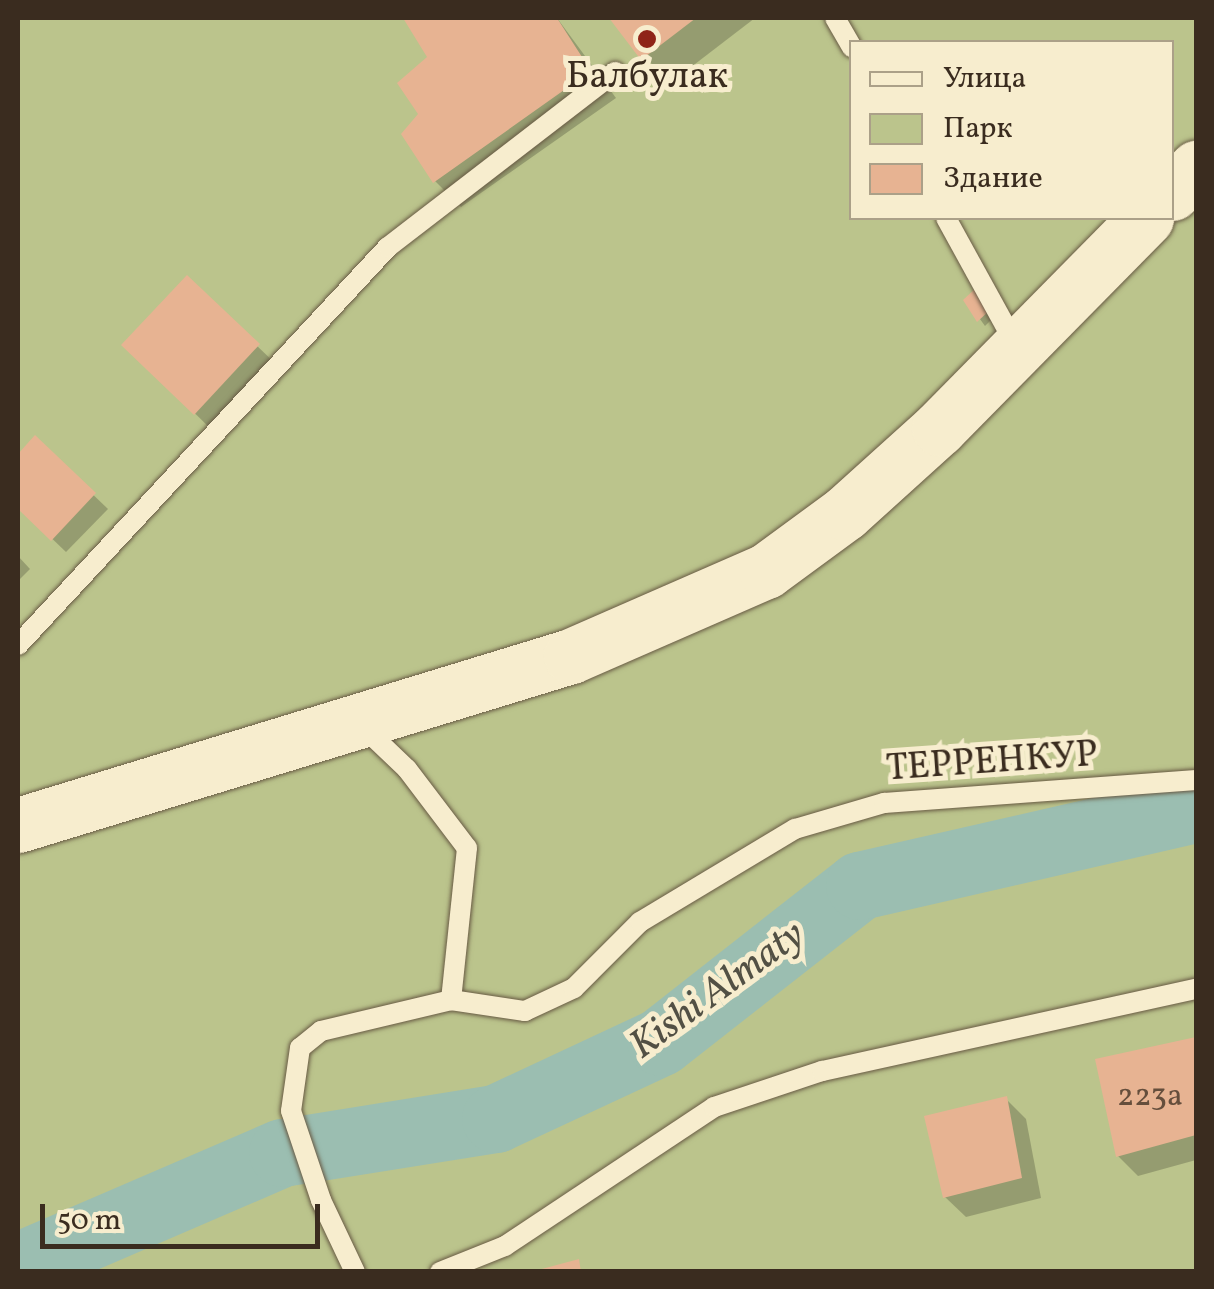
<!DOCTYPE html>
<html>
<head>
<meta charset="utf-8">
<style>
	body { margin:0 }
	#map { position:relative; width:1214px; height:1289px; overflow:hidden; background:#f3e3b4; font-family:Vollkorn,serif }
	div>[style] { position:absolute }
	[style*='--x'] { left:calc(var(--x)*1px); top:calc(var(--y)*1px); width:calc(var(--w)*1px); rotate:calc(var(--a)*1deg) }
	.green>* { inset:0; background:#bbc48c }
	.shadow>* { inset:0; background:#0003 }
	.river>* { height:68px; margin:-34px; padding:0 34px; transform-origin:34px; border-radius:34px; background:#9bbeb1 }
	.building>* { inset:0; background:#e7b392 }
	.roads { filter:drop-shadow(0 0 2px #685a44) drop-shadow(0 0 2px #685a44) }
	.lane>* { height:20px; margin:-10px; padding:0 10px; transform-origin:10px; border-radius:10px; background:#f7edce }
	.secondary>* { height:55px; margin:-27.5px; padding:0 27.5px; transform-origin:27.5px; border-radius:27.5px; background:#f7edce }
	.dots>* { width:28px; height:28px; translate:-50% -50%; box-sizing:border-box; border:5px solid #f7edce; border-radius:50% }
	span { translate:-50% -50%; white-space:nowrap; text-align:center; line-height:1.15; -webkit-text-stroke:10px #f7edce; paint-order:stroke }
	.number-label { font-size:32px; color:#654e3c }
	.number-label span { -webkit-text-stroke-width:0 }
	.poi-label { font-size:38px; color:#3a2c1f }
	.street-label { font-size:38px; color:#3a2c1f }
	.water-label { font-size:40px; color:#525044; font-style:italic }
	.frame { position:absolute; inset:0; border:20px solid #3a2c1f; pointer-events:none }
	.legend { position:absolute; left:849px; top:40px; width:325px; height:180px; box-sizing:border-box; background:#f7edce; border:2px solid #aba088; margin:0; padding:12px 18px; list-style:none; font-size:30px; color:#3a2c1f }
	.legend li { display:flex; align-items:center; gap:20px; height:50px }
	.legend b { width:50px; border:2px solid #aba088 }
	.scale { position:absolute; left:40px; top:1204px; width:280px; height:45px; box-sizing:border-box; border:5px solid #3a2c1f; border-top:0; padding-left:12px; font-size:30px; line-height:35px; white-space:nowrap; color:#3a2c1f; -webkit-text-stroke:8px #f7edce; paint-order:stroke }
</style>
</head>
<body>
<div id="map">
	<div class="green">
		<i style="clip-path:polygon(evenodd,18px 18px,1196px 18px,1196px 1271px,18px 1271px,18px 18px,852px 42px,1172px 42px,1172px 218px,852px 218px,852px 42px)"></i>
	</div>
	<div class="shadow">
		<i style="clip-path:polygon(406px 18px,557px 18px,616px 98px,461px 207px,435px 181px,422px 114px,430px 58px)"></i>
		<i style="clip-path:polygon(612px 18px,755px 18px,669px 84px)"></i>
		<i style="clip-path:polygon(187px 279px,278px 366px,215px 433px,125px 345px)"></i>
		<i style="clip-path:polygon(966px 300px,994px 317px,985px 326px)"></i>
		<i style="clip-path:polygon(35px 439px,108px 509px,66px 552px,18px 506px,18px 457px)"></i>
		<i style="clip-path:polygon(18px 556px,30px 569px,18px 581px)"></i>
		<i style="clip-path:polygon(1196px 1040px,1196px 1160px,1138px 1176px,1118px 1156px,1098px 1061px)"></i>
		<i style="clip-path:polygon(1006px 1099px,1026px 1119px,1041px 1198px,966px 1217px,945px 1197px)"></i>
	</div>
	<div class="river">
		<i style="--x:18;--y:1267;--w:288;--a:-23.3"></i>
		<i style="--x:283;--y:1153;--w:216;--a:-9.1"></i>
		<i style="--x:496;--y:1119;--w:182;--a:-25"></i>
		<i style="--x:661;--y:1042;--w:253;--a:-38.1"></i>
		<i style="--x:860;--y:886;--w:345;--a:-12.9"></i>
	</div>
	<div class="building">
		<i style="clip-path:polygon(403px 18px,557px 18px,591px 71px,433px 183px,401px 134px,418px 114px,397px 83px,427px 57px)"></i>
		<i style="clip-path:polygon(609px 18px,696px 18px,641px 60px)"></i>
		<i style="clip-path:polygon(187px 275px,260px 344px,194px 415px,121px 345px)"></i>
		<i style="clip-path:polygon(976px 288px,990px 310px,977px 322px,963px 300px)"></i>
		<i style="clip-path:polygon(35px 435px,96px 493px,51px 541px,18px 509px,18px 454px)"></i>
		<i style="clip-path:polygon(1196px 1037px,1196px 1135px,1116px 1157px,1095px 1059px)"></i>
		<i style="clip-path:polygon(1007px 1096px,1022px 1178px,943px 1198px,924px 1116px)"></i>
		<i style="clip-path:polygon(579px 1259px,581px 1272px,538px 1272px,538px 1270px)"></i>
	</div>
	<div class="roads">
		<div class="lane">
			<i style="--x:835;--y:18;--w:34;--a:60"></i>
			<i style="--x:946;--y:218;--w:147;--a:61.2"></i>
			<i style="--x:18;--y:645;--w:543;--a:-47.09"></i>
			<i style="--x:388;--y:247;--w:287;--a:-37.6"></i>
			<i style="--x:363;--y:727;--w:61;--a:43.7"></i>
			<i style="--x:407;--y:769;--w:99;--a:52.8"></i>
			<i style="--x:467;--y:848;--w:153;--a:96"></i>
			<i style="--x:355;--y:1272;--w:80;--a:-115.3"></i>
			<i style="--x:321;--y:1200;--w:94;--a:-108.6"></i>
			<i style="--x:291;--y:1111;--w:64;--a:-81.9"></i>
			<i style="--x:300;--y:1048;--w:27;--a:-39"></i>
			<i style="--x:321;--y:1031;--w:134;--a:-13.4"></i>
			<i style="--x:451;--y:1000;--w:75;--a:8.5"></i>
			<i style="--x:525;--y:1011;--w:54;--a:-25.1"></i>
			<i style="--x:574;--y:988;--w:93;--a:-45"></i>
			<i style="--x:640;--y:922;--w:181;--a:-31"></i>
			<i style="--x:795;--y:829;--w:93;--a:-16.3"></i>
			<i style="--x:884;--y:803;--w:313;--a:-4.2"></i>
			<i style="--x:440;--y:1272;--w:70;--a:-21.8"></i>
			<i style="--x:505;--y:1246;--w:251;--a:-33.6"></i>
			<i style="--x:714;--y:1107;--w:114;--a:-18.4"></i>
			<i style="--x:822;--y:1071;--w:383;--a:-12.4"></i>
		</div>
		<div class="secondary">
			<i style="--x:1172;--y:193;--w:35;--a:-46"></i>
			<i style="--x:18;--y:825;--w:578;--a:-16.99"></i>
			<i style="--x:571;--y:656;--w:213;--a:-23.6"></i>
			<i style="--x:766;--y:571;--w:98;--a:-36.3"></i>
			<i style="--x:845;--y:513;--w:127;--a:-42.1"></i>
			<i style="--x:939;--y:428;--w:295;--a:-45.4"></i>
		</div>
	</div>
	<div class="dots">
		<i style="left:647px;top:39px;background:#8f2418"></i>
	</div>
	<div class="number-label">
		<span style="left:1150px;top:1097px">223а</span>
	</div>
	<div class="poi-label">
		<span style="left:647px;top:78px">Балбулак</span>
	</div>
	<div class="street-label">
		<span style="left:992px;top:763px;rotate:-4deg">ТЕРРЕНКУР</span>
	</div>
	<div class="water-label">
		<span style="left:718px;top:991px;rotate:-36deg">Kіshі Almaty</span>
	</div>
	<div class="frame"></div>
	<ul class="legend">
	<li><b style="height:12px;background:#f7edce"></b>Улица</li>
	<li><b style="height:28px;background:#bbc48c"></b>Парк</li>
	<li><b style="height:28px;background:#e7b392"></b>Здание</li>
	</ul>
	<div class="scale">50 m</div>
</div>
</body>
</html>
